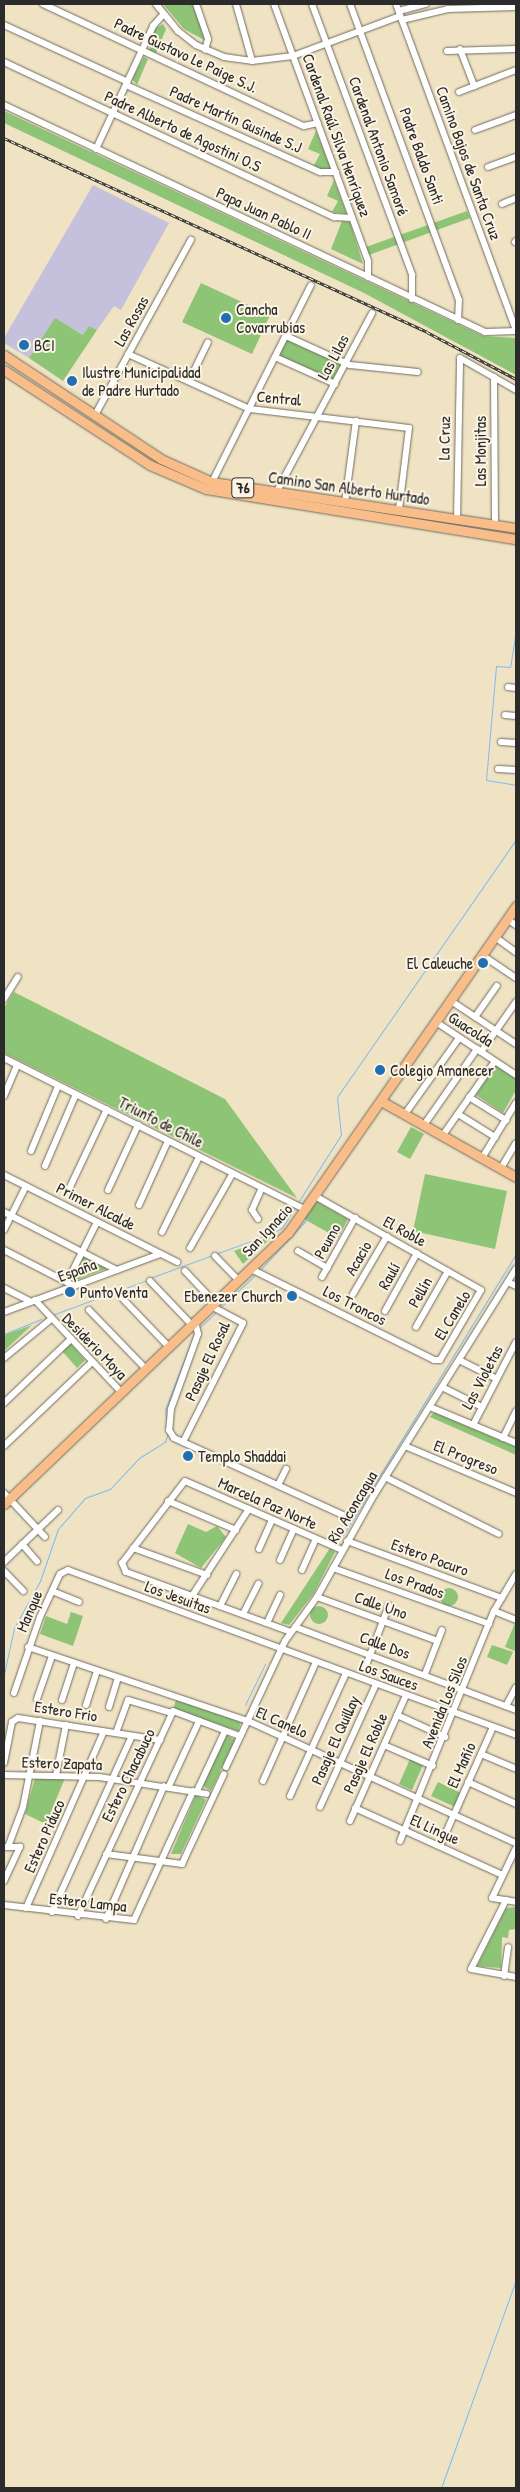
<!DOCTYPE html>
<html>
<head>
<meta charset="utf-8">
<style>
	body { margin:0 }
	#map { position:relative; width:520px; height:2492px; overflow:hidden; background:#efe3c3; font-family:"Patrick Hand",sans-serif }
	div>[style] { position:absolute }
	[style*='--x'] { left:calc(var(--x)*1px); top:calc(var(--y)*1px); width:calc(var(--w)*1px); rotate:calc(var(--a)*1deg) }
	.industrial>* { inset:0; background:#c5c0db }
	.green>* { inset:0; background:#8ec476 }
	.round { border-radius:50% }
	.stream>* { height:1px; margin:-0.5px; padding:0 0.5px; transform-origin:0.5px; border-radius:0.5px; background:#7fbbf1 }
	.roads { filter:drop-shadow(0 0 1px #706b60) drop-shadow(0 0 1px #706b60) }
	.minor>* { height:6px; margin:-3px; padding:0 3px; transform-origin:3px; border-radius:3px; background:#fff }
	.major>* { height:9px; margin:-4.5px; padding:0 4.5px; transform-origin:4.5px; border-radius:4.5px; background:#f8bd88 }
	.rail>* { height:3px; margin-top:-1.5px; transform-origin:0; background:repeating-linear-gradient(90deg,#fcf5e5 0 4px,#2b2b2b 0 8px); box-sizing:border-box; border-block:1px solid #2b2b2b }
	.dots>* { width:14px; height:14px; translate:-50% -50%; box-sizing:border-box; border:2px solid #fcf5e5; border-radius:50% }
	span { translate:-50% -50%; white-space:nowrap; text-align:center; line-height:1.15; -webkit-text-stroke:4px #fcf5e5; paint-order:stroke }
	.shield-label span { padding:1px 4px; background:#fcf5e5; border:1px solid; border-radius:4px; -webkit-text-stroke-width:0 }
	.shield-label { font-size:15px; color:#2b2b2b; font-weight:700 }
	.street-label { font-size:16px; color:#2b2b2b }
	.poi-label { font-size:16px; color:#2b2b2b }
	.left { translate:0 -50%; text-align:left }
	.right { translate:-100% -50%; text-align:right }
	.frame { position:absolute; inset:0; border:5px solid #2b2b2b; pointer-events:none }
</style>
</head>
<body>
<div id="map">
	<div class="industrial">
		<i style="clip-path:polygon(93px 185px,169px 223px,121px 310px,114px 306px,97px 330px,89px 326px,84px 335px,55px 319px,29px 358px,4px 343px,4px 338px)"></i>
	</div>
	<div class="green">
		<i style="clip-path:polygon(163px 4px,193px 4px,206px 41px,184px 29px)"></i>
		<i style="clip-path:polygon(163px 24px,166px 29px,156px 53px,149px 50px,155px 29px)"></i>
		<i style="clip-path:polygon(144px 57px,148px 59px,137px 85px,132px 79px)"></i>
		<i style="clip-path:polygon(4px 111px,483px 336px,515px 338px,516px 375px,364px 293px,4px 123px)"></i>
		<i style="clip-path:polygon(316px 131px,331px 169px,329px 171px,313px 167px,320px 154px,308px 149px)"></i>
		<i style="clip-path:polygon(334px 180px,346px 212px,346px 214px,332px 212px,338px 201px,327px 196px)"></i>
		<i style="clip-path:polygon(467px 211px,470px 218px,369px 255px,366px 247px)"></i>
		<i style="clip-path:polygon(342px 221px,350px 222px,363px 264px,331px 249px)"></i>
		<i style="clip-path:polygon(201px 283px,270px 315px,252px 354px,182px 322px)"></i>
		<i style="clip-path:polygon(55px 318px,83px 335px,89px 326px,97px 330px,63px 381px,29px 358px)"></i>
		<i style="clip-path:polygon(287px 340px,342px 365px,332px 380px,279px 356px)"></i>
		<i style="clip-path:polygon(14px 992px,225px 1099px,297px 1198px,4px 1053px,4px 1008px)"></i>
		<i style="clip-path:polygon(495px 1065px,516px 1079px,516px 1090px,503px 1113px,476px 1095px)"></i>
		<i style="clip-path:polygon(411px 1127px,424px 1134px,410px 1159px,397px 1152px)"></i>
		<i style="clip-path:polygon(425px 1174px,507px 1191px,495px 1249px,413px 1231px)"></i>
		<i style="clip-path:polygon(314px 1200px,348px 1219px,338px 1238px,304px 1219px)"></i>
		<i style="clip-path:polygon(274px 1235px,243px 1264px,234px 1251px)"></i>
		<i style="clip-path:polygon(84px 1255px,108px 1268px,76px 1280px,72px 1278px)"></i>
		<i style="clip-path:polygon(32px 1325px,5px 1350px,4px 1335px)"></i>
		<i style="clip-path:polygon(70px 1343px,85px 1360px,77px 1368px,62px 1351px)"></i>
		<i style="clip-path:polygon(434px 1412px,516px 1447px,516px 1455px,430px 1417px)"></i>
		<i style="clip-path:polygon(188px 1524px,206px 1532px,217px 1526px,226px 1537px,201px 1568px,175px 1553px)"></i>
		<i style="clip-path:polygon(330px 1548px,335px 1552px,314px 1593px,289px 1625px,281px 1623px)"></i>
		<i class="round" style="left:440px;top:1588px;width:18px;height:18px"></i>
		<i class="round" style="left:310px;top:1606px;width:18px;height:18px"></i>
		<i style="clip-path:polygon(71px 1612px,83px 1616px,73px 1646px,40px 1634px,46px 1616px,67px 1624px)"></i>
		<i style="clip-path:polygon(515px 1623px,516px 1623px,515px 1651px,505px 1647px)"></i>
		<i style="clip-path:polygon(492px 1645px,513px 1652px,507px 1665px,487px 1657px)"></i>
		<i style="clip-path:polygon(176px 1700px,241px 1722px,238px 1731px,173px 1709px)"></i>
		<i style="clip-path:polygon(226px 1735px,235px 1740px,211px 1791px,203px 1786px)"></i>
		<i style="clip-path:polygon(410px 1759px,423px 1765px,412px 1790px,399px 1784px)"></i>
		<i style="clip-path:polygon(35px 1778px,65px 1778px,46px 1824px,25px 1814px)"></i>
		<i style="clip-path:polygon(438px 1782px,461px 1793px,455px 1807px,431px 1796px)"></i>
		<i style="clip-path:polygon(196px 1795px,206px 1800px,181px 1854px,171px 1854px)"></i>
		<i style="clip-path:polygon(516px 1907px,516px 1929px,509px 1930px,508px 1938px,502px 1937px,501px 1968px,477px 1966px,506px 1908px)"></i>
	</div>
	<div class="stream">
		<i style="--x:516;--y:630;--w:37;--a:99"></i>
		<i style="--x:510;--y:667;--w:14;--a:-176"></i>
		<i style="--x:496;--y:666;--w:114;--a:95"></i>
		<i style="--x:486;--y:780;--w:30;--a:9"></i>
		<i style="--x:297;--y:1204;--w:82;--a:-57.5"></i>
		<i style="--x:341;--y:1135;--w:38;--a:-96"></i>
		<i style="--x:337;--y:1097;--w:314;--a:-55.2"></i>
		<i style="--x:260;--y:1270;--w:74;--a:-47.2"></i>
		<i style="--x:150;--y:1278;--w:130;--a:-20.2"></i>
		<i style="--x:272;--y:1233;--w:11;--a:-27"></i>
		<i style="--x:282;--y:1228;--w:25;--a:-58"></i>
		<i style="--x:220;--y:1308;--w:48;--a:-43.3"></i>
		<i style="--x:52;--y:1315;--w:101;--a:-20.2"></i>
		<i style="--x:200;--y:1327;--w:23;--a:-43"></i>
		<i style="--x:4;--y:1334;--w:40;--a:-22"></i>
		<i style="--x:167;--y:1424;--w:14;--a:-98"></i>
		<i style="--x:165;--y:1410;--w:84;--a:-69"></i>
		<i style="--x:343;--y:1535;--w:330;--a:-58.4"></i>
		<i style="--x:4;--y:1674;--w:47;--a:-77.7"></i>
		<i style="--x:14;--y:1628;--w:54;--a:-61"></i>
		<i style="--x:40;--y:1581;--w:55;--a:-70.9"></i>
		<i style="--x:58;--y:1529;--w:41;--a:-48.9"></i>
		<i style="--x:85;--y:1498;--w:27;--a:-20"></i>
		<i style="--x:110;--y:1489;--w:42;--a:-46.9"></i>
		<i style="--x:139;--y:1458;--w:31;--a:-32"></i>
		<i style="--x:165;--y:1442;--w:9;--a:-72"></i>
		<i style="--x:245;--y:1705;--w:46;--a:-64"></i>
		<i style="--x:441;--y:2488;--w:221;--a:-70.2"></i>
	</div>
	<div class="roads">
		<div class="minor">
			<i style="--x:43;--y:4;--w:288;--a:25.1"></i>
			<i style="--x:304;--y:126;--w:14;--a:-12"></i>
			<i style="--x:156;--y:4;--w:35;--a:51"></i>
			<i style="--x:178;--y:31;--w:23;--a:38"></i>
			<i style="--x:196;--y:45;--w:30;--a:23"></i>
			<i style="--x:224;--y:57;--w:28;--a:8"></i>
			<i style="--x:252;--y:61;--w:41;--a:-7"></i>
			<i style="--x:293;--y:56;--w:114;--a:-20.5"></i>
			<i style="--x:196;--y:4;--w:37;--a:71"></i>
			<i style="--x:208;--y:39;--w:11;--a:105"></i>
			<i style="--x:236;--y:4;--w:59;--a:74.3"></i>
			<i style="--x:274;--y:4;--w:274;--a:69.9"></i>
			<i style="--x:368;--y:261;--w:16;--a:90"></i>
			<i style="--x:312;--y:4;--w:289;--a:69.7"></i>
			<i style="--x:412;--y:275;--w:24;--a:90"></i>
			<i style="--x:350;--y:4;--w:315;--a:69.8"></i>
			<i style="--x:459;--y:300;--w:20;--a:93"></i>
			<i style="--x:396;--y:4;--w:348;--a:69.8"></i>
			<i style="--x:399;--y:11;--w:28;--a:-15"></i>
			<i style="--x:402;--y:20;--w:47;--a:-13.4"></i>
			<i style="--x:448;--y:9;--w:68;--a:-1.7"></i>
			<i style="--x:4;--y:25;--w:136;--a:24.7"></i>
			<i style="--x:460;--y:49;--w:40;--a:69"></i>
			<i style="--x:447;--y:51;--w:69;--a:-1.7"></i>
			<i style="--x:4;--y:62;--w:365;--a:25.2"></i>
			<i style="--x:334;--y:217;--w:18;--a:3"></i>
			<i style="--x:126;--y:85;--w:213;--a:24.2"></i>
			<i style="--x:320;--y:172;--w:16;--a:0"></i>
			<i style="--x:459;--y:92;--w:61;--a:-21.1"></i>
			<i style="--x:4;--y:105;--w:532;--a:25.26"></i>
			<i style="--x:485;--y:332;--w:31;--a:-2"></i>
			<i style="--x:475;--y:130;--w:44;--a:-20.1"></i>
			<i style="--x:96;--y:149;--w:136;--a:-65.1"></i>
			<i style="--x:153;--y:26;--w:15;--a:-48"></i>
			<i style="--x:488;--y:167;--w:30;--a:-20"></i>
			<i style="--x:502;--y:204;--w:15;--a:-23"></i>
			<i style="--x:515;--y:242;--w:1;--a:-45"></i>
			<i style="--x:286;--y:336;--w:70;--a:24.4"></i>
			<i style="--x:350;--y:365;--w:68;--a:5.9"></i>
			<i style="--x:128;--y:354;--w:134;--a:24.3"></i>
			<i style="--x:250;--y:409;--w:160;--a:6.8"></i>
			<i style="--x:409;--y:428;--w:83;--a:97"></i>
			<i style="--x:275;--y:357;--w:66;--a:24.2"></i>
			<i style="--x:494;--y:377;--w:147;--a:89.6"></i>
			<i style="--x:189;--y:381;--w:43;--a:-64"></i>
			<i style="--x:95;--y:415;--w:200;--a:-61.3"></i>
			<i style="--x:212;--y:482;--w:220;--a:-63.3"></i>
			<i style="--x:276;--y:493;--w:204;--a:-61.9"></i>
			<i style="--x:345;--y:503;--w:83;--a:-82.4"></i>
			<i style="--x:457;--y:519;--w:161;--a:-88.9"></i>
			<i style="--x:460;--y:358;--w:64;--a:29.7"></i>
			<i style="--x:508;--y:687;--w:8;--a:7"></i>
			<i style="--x:505;--y:715;--w:11;--a:5"></i>
			<i style="--x:501;--y:742;--w:15;--a:4"></i>
			<i style="--x:498;--y:769;--w:18;--a:3"></i>
			<i style="--x:507;--y:919;--w:11;--a:34"></i>
			<i style="--x:495;--y:937;--w:26;--a:36"></i>
			<i style="--x:482;--y:955;--w:41;--a:34.1"></i>
			<i style="--x:4;--y:999;--w:26;--a:-58"></i>
			<i style="--x:451;--y:1001;--w:78;--a:33.5"></i>
			<i style="--x:475;--y:1017;--w:38;--a:-55"></i>
			<i style="--x:436;--y:1022;--w:96;--a:33.5"></i>
			<i style="--x:481;--y:1052;--w:61;--a:-55"></i>
			<i style="--x:4;--y:1058;--w:338;--a:26.7"></i>
			<i style="--x:4;--y:1096;--w:34;--a:-67"></i>
			<i style="--x:469;--y:1097;--w:44;--a:31.9"></i>
			<i style="--x:405;--y:1114;--w:93;--a:-54.6"></i>
			<i style="--x:458;--y:1114;--w:44;--a:31.9"></i>
			<i style="--x:424;--y:1125;--w:93;--a:-55.1"></i>
			<i style="--x:443;--y:1135;--w:90;--a:-54.9"></i>
			<i style="--x:31;--y:1151;--w:70;--a:-67.4"></i>
			<i style="--x:482;--y:1158;--w:65;--a:-58.3"></i>
			<i style="--x:45;--y:1166;--w:78;--a:-66.7"></i>
			<i style="--x:501;--y:1168;--w:29;--a:-59"></i>
			<i style="--x:4;--y:1175;--w:194;--a:26.7"></i>
			<i style="--x:70;--y:1187;--w:86;--a:-64.6"></i>
			<i style="--x:108;--y:1190;--w:72;--a:-65.2"></i>
			<i style="--x:139;--y:1205;--w:70;--a:-65.6"></i>
			<i style="--x:4;--y:1212;--w:127;--a:27.2"></i>
			<i style="--x:258;--y:1219;--w:11;--a:-124"></i>
			<i style="--x:252;--y:1210;--w:24;--a:-66"></i>
			<i style="--x:4;--y:1230;--w:49;--a:-63.4"></i>
			<i style="--x:162;--y:1232;--w:84;--a:-63.7"></i>
			<i style="--x:190;--y:1248;--w:86;--a:-60.2"></i>
			<i style="--x:4;--y:1250;--w:79;--a:27.2"></i>
			<i style="--x:298;--y:1251;--w:34;--a:30"></i>
			<i style="--x:215;--y:1256;--w:33;--a:46"></i>
			<i style="--x:251;--y:1269;--w:204;--a:26.4"></i>
			<i style="--x:434;--y:1360;--w:6;--a:0"></i>
			<i style="--x:440;--y:1360;--w:81;--a:-59.6"></i>
			<i style="--x:481;--y:1290;--w:191;--a:-150.5"></i>
			<i style="--x:185;--y:1271;--w:42;--a:46.9"></i>
			<i style="--x:322;--y:1277;--w:68;--a:-60.8"></i>
			<i style="--x:150;--y:1281;--w:59;--a:46.4"></i>
			<i style="--x:67;--y:1282;--w:67;--a:-63.4"></i>
			<i style="--x:508;--y:1282;--w:9;--a:27"></i>
			<i style="--x:4;--y:1288;--w:30;--a:27"></i>
			<i style="--x:353;--y:1294;--w:67;--a:-59.6"></i>
			<i style="--x:122;--y:1298;--w:66;--a:46.2"></i>
			<i style="--x:35;--y:1300;--w:126;--a:46.9"></i>
			<i style="--x:89;--y:1310;--w:81;--a:46"></i>
			<i style="--x:385;--y:1311;--w:66;--a:-61.1"></i>
			<i style="--x:4;--y:1312;--w:166;--a:-20.4"></i>
			<i style="--x:195;--y:1321;--w:13;--a:77"></i>
			<i style="--x:198;--y:1334;--w:80;--a:109.8"></i>
			<i style="--x:171;--y:1409;--w:21;--a:95"></i>
			<i style="--x:169;--y:1430;--w:9;--a:58"></i>
			<i style="--x:174;--y:1438;--w:188;--a:24.5"></i>
			<i style="--x:416;--y:1327;--w:64;--a:-60.3"></i>
			<i style="--x:4;--y:1358;--w:60;--a:-39.6"></i>
			<i style="--x:459;--y:1360;--w:42;--a:26.6"></i>
			<i style="--x:442;--y:1387;--w:45;--a:26.6"></i>
			<i style="--x:4;--y:1403;--w:93;--a:-43.7"></i>
			<i style="--x:430;--y:1407;--w:93;--a:22.7"></i>
			<i style="--x:473;--y:1425;--w:93;--a:-62.6"></i>
			<i style="--x:503;--y:1438;--w:30;--a:-64"></i>
			<i style="--x:183;--y:1442;--w:133;--a:-63.2"></i>
			<i style="--x:243;--y:1323;--w:36;--a:-152"></i>
			<i style="--x:4;--y:1446;--w:122;--a:-43.7"></i>
			<i style="--x:405;--y:1446;--w:121;--a:22.9"></i>
			<i style="--x:385;--y:1477;--w:127;--a:26.6"></i>
			<i style="--x:278;--y:1485;--w:18;--a:-63"></i>
			<i style="--x:4;--y:1493;--w:60;--a:47"></i>
			<i style="--x:168;--y:1501;--w:74;--a:23.1"></i>
			<i style="--x:347;--y:1541;--w:165;--a:20.2"></i>
			<i style="--x:22;--y:1544;--w:23;--a:49"></i>
			<i style="--x:133;--y:1548;--w:79;--a:20"></i>
			<i style="--x:259;--y:1549;--w:32;--a:-66"></i>
			<i style="--x:280;--y:1560;--w:34;--a:-66"></i>
			<i style="--x:4;--y:1562;--w:75;--a:-43.9"></i>
			<i style="--x:333;--y:1568;--w:166;--a:19.7"></i>
			<i style="--x:302;--y:1570;--w:34;--a:-66"></i>
			<i style="--x:4;--y:1571;--w:28;--a:46"></i>
			<i style="--x:52;--y:1591;--w:29;--a:22"></i>
			<i style="--x:192;--y:1596;--w:104;--a:-56.8"></i>
			<i style="--x:317;--y:1597;--w:126;--a:20"></i>
			<i style="--x:220;--y:1606;--w:36;--a:-63"></i>
			<i style="--x:494;--y:1611;--w:24;--a:22"></i>
			<i style="--x:243;--y:1614;--w:34;--a:-63"></i>
			<i style="--x:267;--y:1623;--w:31;--a:-65"></i>
			<i style="--x:295;--y:1627;--w:236;--a:20.6"></i>
			<i style="--x:291;--y:1632;--w:176;--a:-160"></i>
			<i style="--x:126;--y:1572;--w:10;--a:-114"></i>
			<i style="--x:122;--y:1563;--w:103;--a:-52.5"></i>
			<i style="--x:185;--y:1481;--w:171;--a:23.7"></i>
			<i style="--x:28;--y:1647;--w:232;--a:18.6"></i>
			<i style="--x:248;--y:1721;--w:294;--a:24.5"></i>
			<i style="--x:365;--y:1668;--w:67;--a:-69.1"></i>
			<i style="--x:425;--y:1674;--w:47;--a:-68.9"></i>
			<i style="--x:14;--y:1693;--w:80;--a:-71.1"></i>
			<i style="--x:40;--y:1617;--w:47;--a:-65.1"></i>
			<i style="--x:60;--y:1574;--w:9;--a:-27"></i>
			<i style="--x:68;--y:1570;--w:477;--a:20.2"></i>
			<i style="--x:37;--y:1699;--w:46;--a:-70.8"></i>
			<i style="--x:62;--y:1700;--w:39;--a:-72"></i>
			<i style="--x:86;--y:1705;--w:36;--a:-72"></i>
			<i style="--x:506;--y:1706;--w:21;--a:-62"></i>
			<i style="--x:109;--y:1707;--w:30;--a:-73"></i>
			<i style="--x:397;--y:1715;--w:53;--a:24.6"></i>
			<i style="--x:116;--y:1733;--w:35;--a:-70"></i>
			<i style="--x:128;--y:1700;--w:46;--a:16.5"></i>
			<i style="--x:384;--y:1745;--w:53;--a:23.2"></i>
			<i style="--x:481;--y:1754;--w:38;--a:23"></i>
			<i style="--x:4;--y:1763;--w:42;--a:-79"></i>
			<i style="--x:12;--y:1722;--w:7;--a:-34"></i>
			<i style="--x:18;--y:1718;--w:144;--a:8.8"></i>
			<i style="--x:226;--y:1767;--w:139;--a:-64.9"></i>
			<i style="--x:285;--y:1641;--w:54;--a:-54"></i>
			<i style="--x:317;--y:1597;--w:117;--a:-60.8"></i>
			<i style="--x:374;--y:1495;--w:267;--a:-57.9"></i>
			<i style="--x:4;--y:1775;--w:95;--a:1.2"></i>
			<i style="--x:99;--y:1777;--w:109;--a:8.9"></i>
			<i style="--x:56;--y:1775;--w:51;--a:-78.7"></i>
			<i style="--x:263;--y:1781;--w:130;--a:-66"></i>
			<i style="--x:468;--y:1782;--w:53;--a:24.6"></i>
			<i style="--x:169;--y:1786;--w:72;--a:-65.2"></i>
			<i style="--x:197;--y:1791;--w:66;--a:-65"></i>
			<i style="--x:290;--y:1796;--w:135;--a:-65.5"></i>
			<i style="--x:320;--y:1807;--w:135;--a:-65.5"></i>
			<i style="--x:355;--y:1808;--w:162;--a:24.4"></i>
			<i style="--x:350;--y:1821;--w:138;--a:-66"></i>
			<i style="--x:400;--y:1841;--w:248;--a:-67.8"></i>
			<i style="--x:494;--y:1611;--w:43;--a:-59.3"></i>
			<i style="--x:440;--y:1846;--w:130;--a:-66"></i>
			<i style="--x:8;--y:1847;--w:43;--a:-69.4"></i>
			<i style="--x:23;--y:1807;--w:88;--a:-78.8"></i>
			<i style="--x:516;--y:1848;--w:55;--a:115.6"></i>
			<i style="--x:492;--y:1898;--w:24;--a:9"></i>
			<i style="--x:106;--y:1854;--w:77;--a:7.5"></i>
			<i style="--x:182;--y:1864;--w:99;--a:-65"></i>
			<i style="--x:4;--y:1881;--w:38;--a:-65"></i>
			<i style="--x:20;--y:1847;--w:15;--a:180"></i>
			<i style="--x:506;--y:1900;--w:77;--a:116.9"></i>
			<i style="--x:471;--y:1969;--w:46;--a:10.1"></i>
			<i style="--x:4;--y:1905;--w:131;--a:6.6"></i>
			<i style="--x:134;--y:1920;--w:142;--a:-65.4"></i>
			<i style="--x:26;--y:1908;--w:193;--a:-66.2"></i>
			<i style="--x:52;--y:1912;--w:193;--a:-65.6"></i>
			<i style="--x:78;--y:1916;--w:226;--a:-65.1"></i>
			<i style="--x:173;--y:1711;--w:72;--a:20.5"></i>
			<i style="--x:106;--y:1919;--w:145;--a:-66.4"></i>
			<i style="--x:504;--y:1976;--w:29;--a:-82"></i>
		</div>
		<div class="major">
			<i style="--x:4;--y:355;--w:188;--a:33.5"></i>
			<i style="--x:161;--y:459;--w:56;--a:24.3"></i>
			<i style="--x:212;--y:482;--w:307;--a:8.6"></i>
			<i style="--x:4;--y:370;--w:174;--a:33.1"></i>
			<i style="--x:150;--y:465;--w:61;--a:23.2"></i>
			<i style="--x:206;--y:489;--w:314;--a:9.2"></i>
			<i style="--x:381;--y:1101;--w:155;--a:29.4"></i>
			<i style="--x:4;--y:1504;--w:393;--a:-43.7"></i>
			<i style="--x:288;--y:1233;--w:399;--a:-55.1"></i>
		</div>
	</div>
	<div class="rail">
		<i style="--x:4;--y:138;--w:465;--a:24.6"></i>
		<i style="--x:427;--y:332;--w:101;--a:27.8"></i>
	</div>
	<div class="dots">
		<i style="left:226px;top:318px;background:#1f6fb2"></i>
		<i style="left:24px;top:345px;background:#1f6fb2"></i>
		<i style="left:72px;top:381px;background:#1f6fb2"></i>
		<i style="left:483px;top:963px;background:#1f6fb2"></i>
		<i style="left:380px;top:1070px;background:#1f6fb2"></i>
		<i style="left:70px;top:1292px;background:#1f6fb2"></i>
		<i style="left:292px;top:1296px;background:#1f6fb2"></i>
		<i style="left:188px;top:1456px;background:#1f6fb2"></i>
	</div>
	<div class="shield-label">
		<span style="left:243px;top:488px">76</span>
	</div>
	<div class="street-label">
		<span style="left:186px;top:55px;rotate:25deg">Padre Gustavo Le Paige S.J.</span>
		<span style="left:236px;top:119px;rotate:24deg">Padre Martín Gusinde S.J</span>
		<span style="left:183px;top:131px;rotate:25deg">Padre Alberto de Agostini O.S</span>
		<span style="left:337px;top:135px;rotate:70deg">Cardenal Raúl Silva Henríquez</span>
		<span style="left:379px;top:146px;rotate:70deg">Cardenal Antonio Samoré</span>
		<span style="left:422px;top:156px;rotate:70deg">Padre Baldo Santi</span>
		<span style="left:469px;top:163px;rotate:70deg">Camino Bajos de Santa Cruz</span>
		<span style="left:264px;top:213px;rotate:25deg">Papa Juan Pablo II</span>
		<span style="left:131px;top:321px;rotate:-61deg">Las Rosas</span>
		<span style="left:333px;top:357px;rotate:-62deg">Las Lilas</span>
		<span style="left:279px;top:398px;rotate:5deg">Central</span>
		<span style="left:444px;top:438px;rotate:-89deg">La Cruz</span>
		<span style="left:480px;top:451px;rotate:-90deg">Las Monjitas</span>
		<span style="left:349px;top:488px;rotate:8deg">Camino San Alberto Hurtado</span>
		<span style="left:471px;top:1029px;rotate:33deg">Guacolda</span>
		<span style="left:161px;top:1122px;rotate:27deg">Triunfo de Chile</span>
		<span style="left:96px;top:1206px;rotate:27deg">Primer Alcalde</span>
		<span style="left:267px;top:1230px;rotate:-47deg">San Ignacio</span>
		<span style="left:405px;top:1231px;rotate:29deg">El Roble</span>
		<span style="left:327px;top:1241px;rotate:-61deg">Peumo</span>
		<span style="left:358px;top:1258px;rotate:-60deg">Acacio</span>
		<span style="left:77px;top:1270px;rotate:-20deg">España</span>
		<span style="left:389px;top:1276px;rotate:-61deg">Raulí</span>
		<span style="left:420px;top:1292px;rotate:-61deg">Pellín</span>
		<span style="left:355px;top:1305px;rotate:27deg">Los Troncos</span>
		<span style="left:452px;top:1315px;rotate:-59deg">El Canelo</span>
		<span style="left:95px;top:1346px;rotate:46deg">Desiderio Moya</span>
		<span style="left:207px;top:1361px;rotate:-65deg">Pasaje El Rosal</span>
		<span style="left:482px;top:1377px;rotate:-62deg">Las Violetas</span>
		<span style="left:466px;top:1457px;rotate:22deg">El Progreso</span>
		<span style="left:268px;top:1503px;rotate:24deg">Marcela Paz Norte</span>
		<span style="left:352px;top:1507px;rotate:-59deg">Río Aconcagua</span>
		<span style="left:430px;top:1557px;rotate:20deg">Estero Pocuro</span>
		<span style="left:415px;top:1583px;rotate:20deg">Los Prados</span>
		<span style="left:178px;top:1597px;rotate:20deg">Los Jesuitas</span>
		<span style="left:381px;top:1605px;rotate:19deg">Calle Uno</span>
		<span style="left:29px;top:1611px;rotate:-67deg">Manque</span>
		<span style="left:385px;top:1645px;rotate:20deg">Calle Dos</span>
		<span style="left:389px;top:1675px;rotate:20deg">Los Sauces</span>
		<span style="left:444px;top:1702px;rotate:-68deg">Avenida Los Silos</span>
		<span style="left:66px;top:1711px;rotate:9deg">Estero Frio</span>
		<span style="left:282px;top:1722px;rotate:24deg">El Canelo</span>
		<span style="left:335px;top:1740px;rotate:-66deg">Pasaje El Quillay</span>
		<span style="left:365px;top:1753px;rotate:-66deg">Pasaje El Roble</span>
		<span style="left:62px;top:1763px;rotate:2deg">Estero Zapata</span>
		<span style="left:461px;top:1765px;rotate:-66deg">El Mañío</span>
		<span style="left:128px;top:1775px;rotate:-64deg">Estero Chacabuco</span>
		<span style="left:435px;top:1829px;rotate:24deg">El Lingue</span>
		<span style="left:44px;top:1836px;rotate:-66deg">Estero Piduco</span>
		<span style="left:88px;top:1902px;rotate:6deg">Estero Lampa</span>
	</div>
	<div class="poi-label">
		<span class="left" style="left:236px;top:318px">Cancha<br>Covarrubias</span>
		<span class="left" style="left:34px;top:345px">BCI</span>
		<span class="left" style="left:82px;top:381px">Ilustre Municipalidad<br>de Padre Hurtado</span>
		<span class="right" style="left:473px;top:963px">El Caleuche</span>
		<span class="left" style="left:390px;top:1070px">Colegio Amanecer</span>
		<span class="left" style="left:80px;top:1292px">PuntoVenta</span>
		<span class="right" style="left:282px;top:1296px">Ebenezer Church</span>
		<span class="left" style="left:198px;top:1456px">Templo Shaddai</span>
	</div>
	<div class="frame"></div>
</div>
</body>
</html>
